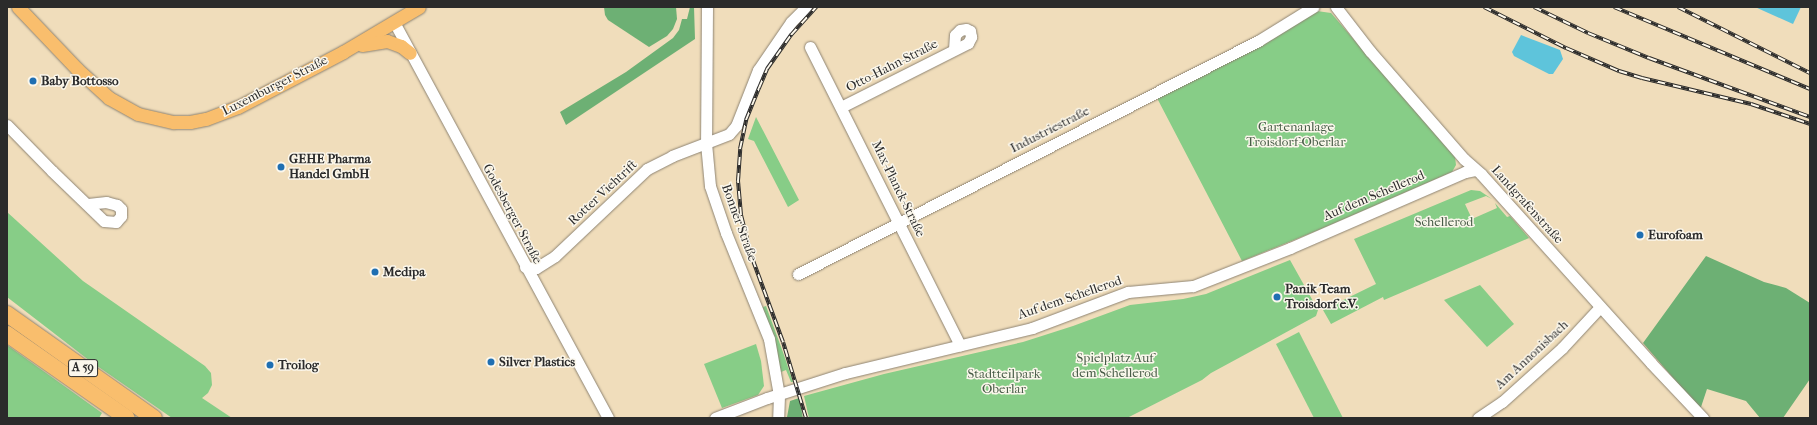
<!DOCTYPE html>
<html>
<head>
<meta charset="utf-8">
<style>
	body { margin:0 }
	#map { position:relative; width:1817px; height:425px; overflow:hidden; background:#f0ddbb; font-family:"IM FELL French Canon",serif }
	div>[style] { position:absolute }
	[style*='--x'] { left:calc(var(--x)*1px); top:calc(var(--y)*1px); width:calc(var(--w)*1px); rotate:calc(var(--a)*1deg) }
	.green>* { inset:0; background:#87cd87 }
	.forest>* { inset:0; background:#6db074 }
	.water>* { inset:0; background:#5ec4db }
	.roads { filter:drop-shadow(0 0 1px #8e8473) drop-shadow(0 0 1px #8e8473) }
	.minor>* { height:11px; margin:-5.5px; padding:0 5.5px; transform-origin:5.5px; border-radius:5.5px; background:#fff }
	.major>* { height:13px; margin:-6.5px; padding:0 6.5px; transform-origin:6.5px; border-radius:6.5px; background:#f9be6d }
	.highway>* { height:16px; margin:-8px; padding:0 8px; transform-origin:8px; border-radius:8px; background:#f9be6d }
	.rail>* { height:4px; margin-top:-2px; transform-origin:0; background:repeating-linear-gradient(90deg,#fbf7ec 0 8px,#2b2b2b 0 16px); box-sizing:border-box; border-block:1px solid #2b2b2b }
	.dots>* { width:11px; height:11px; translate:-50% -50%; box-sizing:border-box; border:2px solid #fbf7ec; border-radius:50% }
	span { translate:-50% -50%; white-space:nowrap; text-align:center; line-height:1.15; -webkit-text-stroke:3px #fbf7ec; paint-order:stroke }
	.shield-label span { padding:1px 3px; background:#fbf7ec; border:1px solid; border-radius:3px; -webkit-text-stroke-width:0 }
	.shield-label { font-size:12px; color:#2b2b2b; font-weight:700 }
	.street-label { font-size:13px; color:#2b2b2b }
	.poi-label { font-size:13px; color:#2b2b2b; font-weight:700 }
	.left { translate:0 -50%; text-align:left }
	.park-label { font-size:13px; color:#475c47 }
	.frame { position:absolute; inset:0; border:8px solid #2b2b2b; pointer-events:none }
</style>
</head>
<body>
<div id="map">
	<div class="green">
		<i style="clip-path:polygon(1317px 11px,1331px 13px,1455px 157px,1456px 165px,1452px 172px,1321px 229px,1242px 261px,1157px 98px,1263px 45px)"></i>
		<i style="clip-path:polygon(756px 117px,799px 200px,788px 207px,754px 141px,748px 139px)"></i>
		<i style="clip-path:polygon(1471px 190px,1480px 191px,1492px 199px,1486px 196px,1465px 204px,1472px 219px,1497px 208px,1495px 203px,1507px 217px,1510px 216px,1529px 238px,1384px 300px,1383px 297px,1331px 324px,1323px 310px,1376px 284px,1354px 239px)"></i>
		<i style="clip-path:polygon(7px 212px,83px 281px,205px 366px,211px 373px,212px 385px,208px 393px,202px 398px,232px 418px,172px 418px,90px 361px,7px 297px)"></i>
		<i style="clip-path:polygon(1290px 260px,1318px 310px,1316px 316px,1211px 373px,1202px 380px,1127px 418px,809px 418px,804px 396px,884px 374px,1023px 342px,1073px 326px,1130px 305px,1183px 299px,1206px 294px)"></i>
		<i style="clip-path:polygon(1480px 285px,1514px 324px,1487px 347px,1444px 300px)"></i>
		<i style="clip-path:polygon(766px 306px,784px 355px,793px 382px,791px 382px,786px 370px,781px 372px,760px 308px)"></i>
		<i style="clip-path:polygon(1299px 332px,1343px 418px,1314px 418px,1276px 344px)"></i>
		<i style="clip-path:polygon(756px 344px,761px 361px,764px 386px,758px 395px,722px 408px,704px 364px)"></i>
		<i style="clip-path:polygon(7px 345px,102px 413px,99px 418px,7px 418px)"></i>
	</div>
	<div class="forest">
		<i style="clip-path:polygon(604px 7px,676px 7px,677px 19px,673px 29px,667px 36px,649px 47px,608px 20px,605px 15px)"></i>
		<i style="clip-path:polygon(690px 7px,694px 7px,695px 39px,566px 125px,560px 112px,626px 72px,673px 38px,679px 30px,682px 19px,687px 19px)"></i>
		<i style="clip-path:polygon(1706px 256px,1764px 282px,1786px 288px,1810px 303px,1810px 379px,1783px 418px,1760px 418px,1746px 401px,1707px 389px,1701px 407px,1698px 407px,1643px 343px)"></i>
		<i style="clip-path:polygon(799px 398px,803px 418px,785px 418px,787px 417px,790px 401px)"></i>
	</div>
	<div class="water">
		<i style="clip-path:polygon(1755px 7px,1801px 7px,1793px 24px)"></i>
		<i style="clip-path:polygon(1521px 35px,1560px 50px,1563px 59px,1553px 74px,1549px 74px,1514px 56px,1512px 52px)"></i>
	</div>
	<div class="roads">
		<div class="minor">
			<i style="--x:707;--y:7;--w:136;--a:90.4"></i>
			<i style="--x:706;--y:143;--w:43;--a:84.7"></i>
			<i style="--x:710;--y:186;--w:50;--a:71.2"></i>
			<i style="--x:726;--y:233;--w:114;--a:67.9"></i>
			<i style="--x:769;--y:339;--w:57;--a:79.9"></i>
			<i style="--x:779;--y:395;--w:23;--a:92"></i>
			<i style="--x:1336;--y:7;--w:56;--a:52.3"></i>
			<i style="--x:1370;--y:51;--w:143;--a:49"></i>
			<i style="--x:1464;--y:159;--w:23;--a:41"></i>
			<i style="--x:1481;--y:174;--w:254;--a:48"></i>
			<i style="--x:1651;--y:363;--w:76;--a:46.6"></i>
			<i style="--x:394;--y:22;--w:450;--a:61.6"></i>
			<i style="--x:810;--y:47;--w:334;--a:63.3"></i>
			<i style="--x:841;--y:107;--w:142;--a:-26.7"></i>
			<i style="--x:968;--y:43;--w:7;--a:-63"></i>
			<i style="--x:971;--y:37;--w:6;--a:-99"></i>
			<i style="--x:970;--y:31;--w:4;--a:-153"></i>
			<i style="--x:966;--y:29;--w:6;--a:171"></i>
			<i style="--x:960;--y:30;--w:7;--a:135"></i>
			<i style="--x:955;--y:35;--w:14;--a:94"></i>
			<i style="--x:7;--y:125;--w:64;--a:45.6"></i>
			<i style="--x:52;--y:171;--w:72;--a:43.9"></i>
			<i style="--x:104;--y:221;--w:12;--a:5"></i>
			<i style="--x:116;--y:222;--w:8;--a:-50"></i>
			<i style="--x:121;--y:216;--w:7;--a:-90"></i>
			<i style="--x:121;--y:209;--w:6;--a:-135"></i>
			<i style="--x:117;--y:205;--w:11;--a:-165"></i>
			<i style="--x:106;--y:202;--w:18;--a:174"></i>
			<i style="--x:525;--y:267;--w:11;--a:5"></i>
			<i style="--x:536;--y:268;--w:22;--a:-32"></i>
			<i style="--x:555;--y:256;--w:127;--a:-43.4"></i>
			<i style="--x:647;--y:169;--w:28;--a:-27"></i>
			<i style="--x:672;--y:156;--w:61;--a:-21.1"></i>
			<i style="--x:729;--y:134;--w:11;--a:-49"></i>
			<i style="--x:736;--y:126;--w:60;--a:-68.6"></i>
			<i style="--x:758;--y:70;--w:58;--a:-55.5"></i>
			<i style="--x:791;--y:22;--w:21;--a:-45"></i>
			<i style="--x:798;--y:274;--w:516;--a:-26.86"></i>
			<i style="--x:1258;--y:41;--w:65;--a:-31.7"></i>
			<i style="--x:715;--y:418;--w:56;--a:-21"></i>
			<i style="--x:767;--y:398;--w:82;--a:-17.8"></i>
			<i style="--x:845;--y:373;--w:192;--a:-13.5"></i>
			<i style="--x:1032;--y:328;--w:103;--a:-20.6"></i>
			<i style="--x:1128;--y:292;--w:65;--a:-5.3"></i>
			<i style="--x:1193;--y:286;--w:104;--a:-21.4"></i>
			<i style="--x:1290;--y:248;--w:191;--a:-23.5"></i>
			<i style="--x:1465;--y:172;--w:10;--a:-11"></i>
			<i style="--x:1478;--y:418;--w:29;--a:-34"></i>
			<i style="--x:1502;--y:402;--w:81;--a:-42"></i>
			<i style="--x:1562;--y:348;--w:56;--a:-47.2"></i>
		</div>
		<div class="major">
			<i style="--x:18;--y:7;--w:86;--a:46.4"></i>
			<i style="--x:77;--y:69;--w:43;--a:42.2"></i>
			<i style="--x:109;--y:98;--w:33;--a:29"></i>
			<i style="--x:138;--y:114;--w:37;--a:13"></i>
			<i style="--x:174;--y:122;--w:16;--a:0"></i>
			<i style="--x:190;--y:122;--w:16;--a:-11"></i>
			<i style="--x:206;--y:119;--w:34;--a:-21"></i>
			<i style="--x:238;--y:107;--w:119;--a:-27.6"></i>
			<i style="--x:343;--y:52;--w:88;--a:-30.6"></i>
			<i style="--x:362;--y:45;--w:25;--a:-9"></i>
			<i style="--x:387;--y:41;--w:15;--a:20"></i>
			<i style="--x:401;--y:46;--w:11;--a:38"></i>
		</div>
		<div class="highway">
			<i style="--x:7;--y:314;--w:180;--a:35.3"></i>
			<i style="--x:7;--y:334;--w:146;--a:35"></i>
		</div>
	</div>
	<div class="rail">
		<i style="--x:1484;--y:7;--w:92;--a:26.6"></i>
		<i style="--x:1566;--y:48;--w:58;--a:23.5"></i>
		<i style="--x:1619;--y:71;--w:24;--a:17"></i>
		<i style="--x:1642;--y:78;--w:112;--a:13.4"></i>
		<i style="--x:1751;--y:104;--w:62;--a:18.7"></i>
		<i style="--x:1534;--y:7;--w:60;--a:25.7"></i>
		<i style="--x:1588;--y:33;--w:66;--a:22.3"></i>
		<i style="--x:1649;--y:58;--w:171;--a:20.1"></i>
		<i style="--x:1614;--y:7;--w:212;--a:22.7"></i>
		<i style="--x:1678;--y:7;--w:148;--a:26.6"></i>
		<i style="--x:806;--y:418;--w:79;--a:-106.8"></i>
		<i style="--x:783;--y:342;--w:93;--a:-110.2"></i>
		<i style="--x:751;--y:255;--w:41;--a:-104"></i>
		<i style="--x:741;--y:215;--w:34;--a:-95"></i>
		<i style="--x:738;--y:181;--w:32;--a:-86"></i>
		<i style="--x:740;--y:149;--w:30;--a:-78"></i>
		<i style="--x:746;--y:120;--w:35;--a:-68"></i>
		<i style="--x:759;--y:88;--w:21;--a:-67"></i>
		<i style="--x:767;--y:69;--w:42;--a:-54.8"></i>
		<i style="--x:791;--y:35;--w:38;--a:-48"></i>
	</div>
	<div class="dots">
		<i style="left:33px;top:81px;background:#1f6fb2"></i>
		<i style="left:281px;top:167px;background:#1f6fb2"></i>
		<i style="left:1640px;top:235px;background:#1f6fb2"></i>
		<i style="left:375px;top:272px;background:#1f6fb2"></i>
		<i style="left:1277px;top:297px;background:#1f6fb2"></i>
		<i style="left:491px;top:362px;background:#1f6fb2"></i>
		<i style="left:270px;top:365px;background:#1f6fb2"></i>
	</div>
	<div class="shield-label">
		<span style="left:83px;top:368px">A 59</span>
	</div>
	<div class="street-label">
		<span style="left:892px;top:66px;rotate:-27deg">Otto-Hahn-Straße</span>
		<span style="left:275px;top:86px;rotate:-27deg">Luxemburger Straße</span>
		<span style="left:1050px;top:130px;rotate:-27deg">Industriestraße</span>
		<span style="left:898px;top:189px;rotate:64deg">Max-Planck-Straße</span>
		<span style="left:603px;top:193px;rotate:-43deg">Rotter Viehtrift</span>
		<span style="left:1374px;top:196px;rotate:-23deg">Auf dem Schellerod</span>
		<span style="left:1527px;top:205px;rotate:48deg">Landgrafenstraße</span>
		<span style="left:512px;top:214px;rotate:62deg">Godesberger Straße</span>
		<span style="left:739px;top:223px;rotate:70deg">Bonner Straße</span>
		<span style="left:1070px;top:298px;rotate:-19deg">Auf dem Schellerod</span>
		<span style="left:1532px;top:355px;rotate:-43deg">Am Annonisbach</span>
	</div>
	<div class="poi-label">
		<span class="left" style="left:41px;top:81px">Baby Bottosso</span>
		<span class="left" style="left:289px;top:167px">GEHE Pharma<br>Handel GmbH</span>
		<span class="left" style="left:1648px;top:235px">Eurofoam</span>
		<span class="left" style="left:383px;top:272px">Medipa</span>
		<span class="left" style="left:1285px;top:297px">Panik Team<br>Troisdorf e.V.</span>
		<span class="left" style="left:499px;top:362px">Silver Plastics</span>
		<span class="left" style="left:278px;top:365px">Troilog</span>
	</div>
	<div class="park-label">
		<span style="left:1296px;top:135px">Gartenanlage<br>Troisdorf-Oberlar</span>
		<span style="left:1444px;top:222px">Schellerod</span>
		<span style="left:1115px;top:366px">Spielplatz Auf<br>dem Schellerod</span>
		<span style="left:1004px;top:382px">Stadtteilpark<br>Oberlar</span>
	</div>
	<div class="frame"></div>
</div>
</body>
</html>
